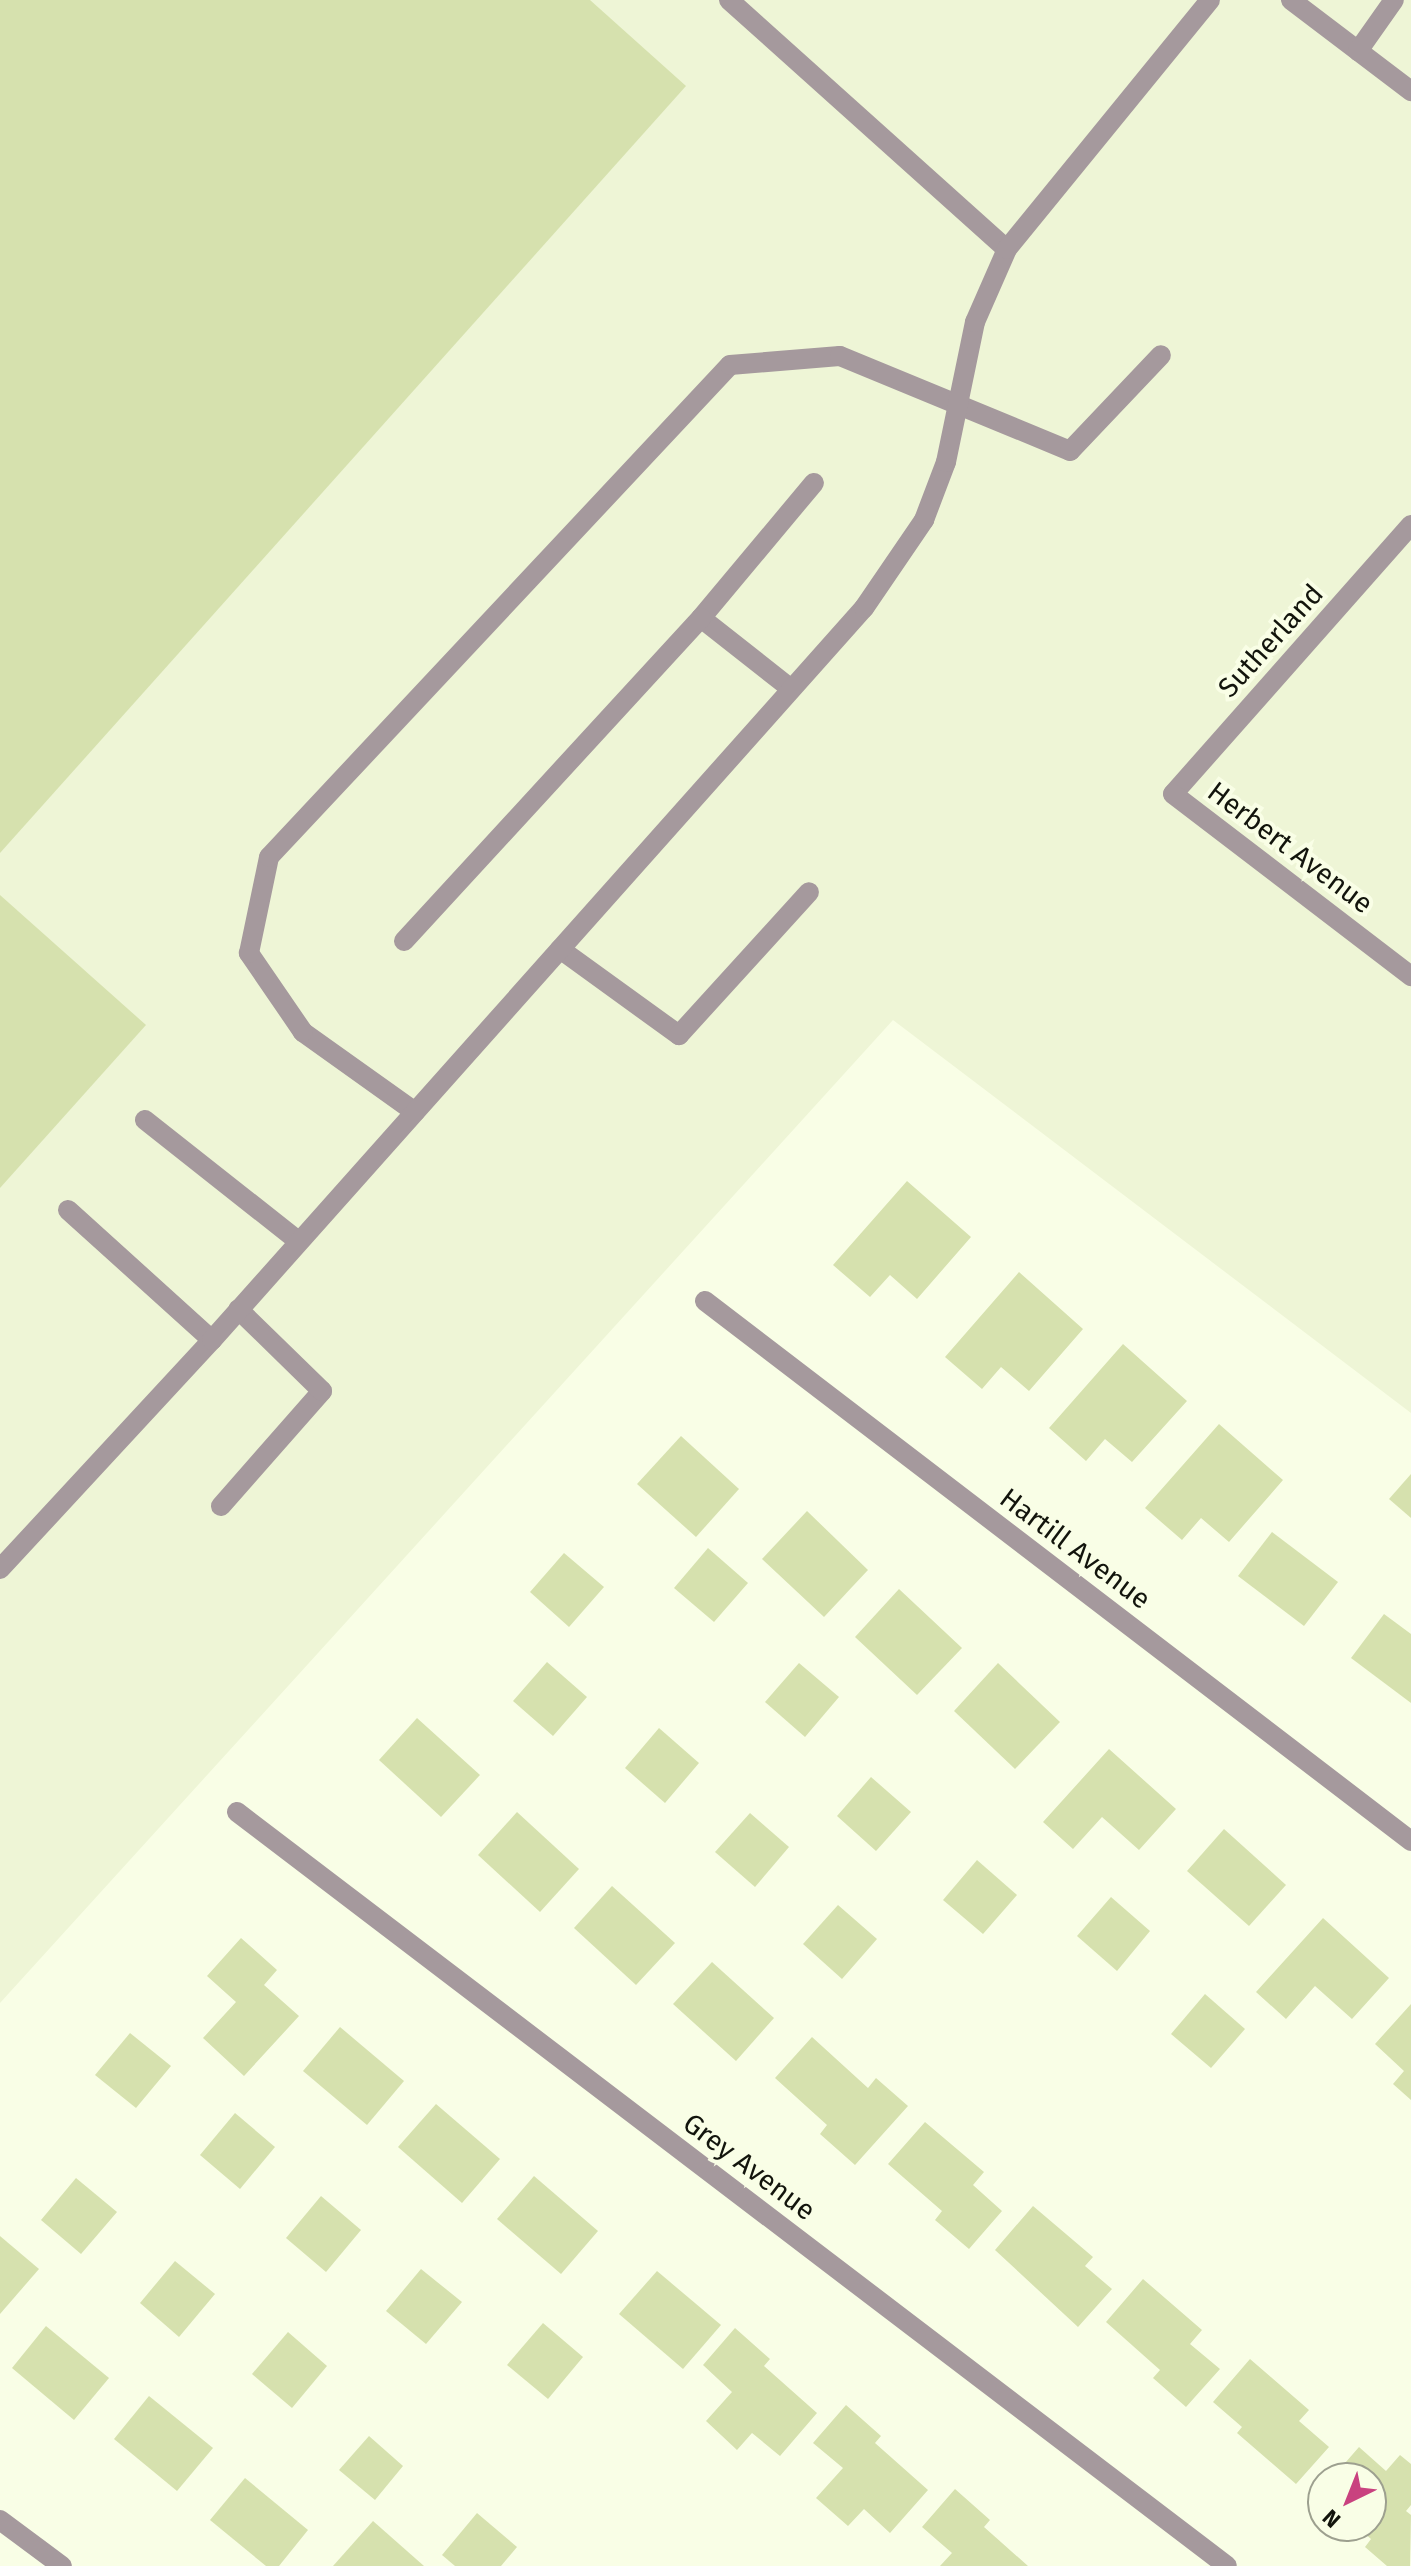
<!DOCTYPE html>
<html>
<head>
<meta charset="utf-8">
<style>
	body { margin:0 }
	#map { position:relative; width:1411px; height:2566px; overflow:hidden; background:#f9fee6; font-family:"Fira Sans",sans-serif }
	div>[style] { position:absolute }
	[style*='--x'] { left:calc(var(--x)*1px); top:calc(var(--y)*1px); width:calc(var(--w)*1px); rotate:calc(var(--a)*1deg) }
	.built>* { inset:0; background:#eef5d6 }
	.building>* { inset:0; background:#d6e1ae }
	.minor>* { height:20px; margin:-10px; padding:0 10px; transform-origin:10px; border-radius:10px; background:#a5999d }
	span { translate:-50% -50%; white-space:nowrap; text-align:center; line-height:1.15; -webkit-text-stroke:8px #f9fee6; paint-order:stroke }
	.street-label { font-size:28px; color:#12140c }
	.north { position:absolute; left:1307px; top:2462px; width:80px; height:80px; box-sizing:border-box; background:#f9fee6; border:2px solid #9da08f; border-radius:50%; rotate:223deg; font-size:22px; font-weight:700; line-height:32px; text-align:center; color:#12140c }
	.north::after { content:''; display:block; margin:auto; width:28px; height:36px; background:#c9427f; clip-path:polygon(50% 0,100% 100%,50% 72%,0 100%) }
</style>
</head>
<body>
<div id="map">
	<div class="built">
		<i style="clip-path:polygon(0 0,1411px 0,1411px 1413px,893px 1020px,0 2003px)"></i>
	</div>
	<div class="building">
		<i style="clip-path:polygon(0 0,590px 0,686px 86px,0 853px)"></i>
		<i style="clip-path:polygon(0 895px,146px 1025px,0 1188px)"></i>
		<i style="clip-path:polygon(907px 1181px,971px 1237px,917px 1299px,890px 1275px,870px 1297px,833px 1265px)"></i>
		<i style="clip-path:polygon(1019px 1272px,1083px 1329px,1029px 1391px,1001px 1367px,982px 1389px,945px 1357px)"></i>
		<i style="clip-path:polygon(1123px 1344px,1187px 1401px,1132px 1462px,1105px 1439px,1086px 1461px,1049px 1428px)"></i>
		<i style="clip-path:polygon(1219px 1424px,1283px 1480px,1229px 1542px,1201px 1518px,1182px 1540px,1145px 1508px)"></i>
		<i style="clip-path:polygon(681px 1436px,739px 1489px,696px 1537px,637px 1484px)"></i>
		<i style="clip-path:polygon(1411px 1474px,1411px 1518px,1389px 1499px)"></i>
		<i style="clip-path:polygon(807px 1511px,868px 1570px,824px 1617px,762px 1559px)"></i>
		<i style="clip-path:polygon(1272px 1532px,1338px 1582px,1304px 1626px,1238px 1576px)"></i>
		<i style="clip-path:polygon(708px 1548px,748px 1583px,714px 1622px,674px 1588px)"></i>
		<i style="clip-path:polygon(564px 1553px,604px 1587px,569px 1627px,530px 1592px)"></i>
		<i style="clip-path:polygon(899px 1589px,962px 1648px,917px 1695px,855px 1637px)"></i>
		<i style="clip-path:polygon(1384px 1614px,1411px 1634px,1411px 1703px,1351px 1658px)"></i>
		<i style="clip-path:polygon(547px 1662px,587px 1697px,553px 1736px,513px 1701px)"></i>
		<i style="clip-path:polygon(799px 1663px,839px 1697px,805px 1737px,765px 1702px)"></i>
		<i style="clip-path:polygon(998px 1663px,1060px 1722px,1015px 1769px,954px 1711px)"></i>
		<i style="clip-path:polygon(417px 1718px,480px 1775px,441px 1817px,379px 1760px)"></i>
		<i style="clip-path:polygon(659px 1728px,699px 1763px,665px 1803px,625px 1768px)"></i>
		<i style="clip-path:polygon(1109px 1749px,1176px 1809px,1139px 1850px,1102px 1817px,1073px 1849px,1043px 1822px)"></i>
		<i style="clip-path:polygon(871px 1777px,911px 1812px,876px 1851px,837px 1816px)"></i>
		<i style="clip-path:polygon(517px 1812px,579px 1869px,540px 1912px,478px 1855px)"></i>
		<i style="clip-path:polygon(750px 1813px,789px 1847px,755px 1887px,715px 1852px)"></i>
		<i style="clip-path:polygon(1224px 1829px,1286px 1885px,1249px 1926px,1187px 1871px)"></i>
		<i style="clip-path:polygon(977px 1860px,1017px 1895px,983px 1934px,943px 1900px)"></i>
		<i style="clip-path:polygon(612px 1886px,675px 1943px,636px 1985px,574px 1928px)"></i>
		<i style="clip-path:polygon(1111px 1897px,1150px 1931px,1117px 1971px,1077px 1936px)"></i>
		<i style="clip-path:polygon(838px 1905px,877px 1939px,842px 1979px,803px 1944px)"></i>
		<i style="clip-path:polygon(1323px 1918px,1389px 1978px,1352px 2019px,1315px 1986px,1286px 2019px,1256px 1992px)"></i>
		<i style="clip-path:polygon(241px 1938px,277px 1970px,264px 1985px,299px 2016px,244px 2076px,203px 2038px,236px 2002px,207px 1976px)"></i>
		<i style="clip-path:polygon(712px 1962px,774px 2018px,736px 2061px,673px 2004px)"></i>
		<i style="clip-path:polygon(1205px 1994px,1245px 2029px,1211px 2068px,1171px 2034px)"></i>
		<i style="clip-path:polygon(1411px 2004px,1411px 2100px,1393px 2084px,1404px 2071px,1375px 2044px)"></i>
		<i style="clip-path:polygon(340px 2027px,404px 2081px,367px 2125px,303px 2071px)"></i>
		<i style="clip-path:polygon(130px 2033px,171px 2066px,136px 2108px,95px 2075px)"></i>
		<i style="clip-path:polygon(812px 2037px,868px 2088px,876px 2078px,908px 2106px,855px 2165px,820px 2134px,827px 2125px,775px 2078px)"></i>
		<i style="clip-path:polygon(436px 2104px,500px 2159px,462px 2203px,398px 2147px)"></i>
		<i style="clip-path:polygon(235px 2113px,275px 2147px,240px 2189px,200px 2155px)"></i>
		<i style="clip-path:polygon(925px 2122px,984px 2172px,973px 2185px,1002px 2211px,969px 2249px,935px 2220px,942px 2211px,888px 2164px)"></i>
		<i style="clip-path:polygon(534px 2176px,598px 2231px,561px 2274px,497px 2219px)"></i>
		<i style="clip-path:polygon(76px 2178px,117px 2212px,81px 2254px,41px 2220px)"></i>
		<i style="clip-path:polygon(321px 2196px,361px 2230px,326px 2272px,286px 2238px)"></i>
		<i style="clip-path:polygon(1033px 2206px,1093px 2257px,1085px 2266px,1112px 2289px,1078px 2327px,995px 2250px)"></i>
		<i style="clip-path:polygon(0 2236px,39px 2269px,0 2314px)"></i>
		<i style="clip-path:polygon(175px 2261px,215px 2294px,179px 2337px,140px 2303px)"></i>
		<i style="clip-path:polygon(421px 2269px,462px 2302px,426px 2344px,386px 2311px)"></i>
		<i style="clip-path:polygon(657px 2271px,721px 2325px,683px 2369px,619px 2314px)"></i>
		<i style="clip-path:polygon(1143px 2279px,1202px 2330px,1190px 2344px,1220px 2369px,1186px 2407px,1153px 2378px,1160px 2370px,1106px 2322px)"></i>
		<i style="clip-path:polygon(543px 2323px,583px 2357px,548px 2399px,507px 2365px)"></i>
		<i style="clip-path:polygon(46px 2326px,109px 2378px,74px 2420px,12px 2368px)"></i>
		<i style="clip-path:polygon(735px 2328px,770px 2359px,764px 2366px,817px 2413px,780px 2456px,752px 2433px,737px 2450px,706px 2421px,732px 2392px,703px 2365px)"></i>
		<i style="clip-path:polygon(288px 2332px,327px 2366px,292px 2408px,252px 2374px)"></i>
		<i style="clip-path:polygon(1250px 2359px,1309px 2410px,1299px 2421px,1329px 2447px,1296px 2484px,1237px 2433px,1242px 2427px,1213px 2402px)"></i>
		<i style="clip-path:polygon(149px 2396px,213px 2448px,177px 2491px,114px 2439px)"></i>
		<i style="clip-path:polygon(846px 2405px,881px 2436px,875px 2443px,928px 2490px,890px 2533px,864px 2509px,848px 2526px,816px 2498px,843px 2468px,813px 2443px)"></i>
		<i style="clip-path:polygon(369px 2436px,403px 2466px,375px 2500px,339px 2470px)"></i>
		<i style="clip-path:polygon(1359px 2447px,1386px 2471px,1400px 2455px,1411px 2464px,1411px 2505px,1406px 2511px,1411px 2515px,1410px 2566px,1387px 2566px,1365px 2547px,1371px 2539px,1356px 2526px,1371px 2526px,1371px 2478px,1332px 2478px)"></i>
		<i style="clip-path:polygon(245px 2478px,308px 2530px,279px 2566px,266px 2566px,210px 2520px)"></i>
		<i style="clip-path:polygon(955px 2489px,990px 2520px,984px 2527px,1028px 2566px,940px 2566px,952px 2553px,922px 2527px)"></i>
		<i style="clip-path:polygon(477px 2513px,517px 2547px,501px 2566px,455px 2566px,442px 2555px)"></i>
		<i style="clip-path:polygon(373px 2521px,424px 2566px,333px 2566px)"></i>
	</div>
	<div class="minor">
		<i style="--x:729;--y:0;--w:373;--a:41.9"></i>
		<i style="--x:1291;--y:0;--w:151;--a:37.2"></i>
		<i style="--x:1358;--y:51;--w:62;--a:-54.8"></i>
		<i style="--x:1411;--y:525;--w:359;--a:131.5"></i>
		<i style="--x:1173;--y:794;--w:300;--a:37.4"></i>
		<i style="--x:790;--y:688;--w:113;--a:-141.8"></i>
		<i style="--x:701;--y:618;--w:176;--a:-50.1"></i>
		<i style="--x:404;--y:941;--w:439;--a:-47.4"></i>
		<i style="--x:560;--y:949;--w:147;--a:35.9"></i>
		<i style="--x:679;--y:1035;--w:193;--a:-47.7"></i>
		<i style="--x:415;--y:1112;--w:138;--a:-144.5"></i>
		<i style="--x:303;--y:1032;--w:96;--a:-124.4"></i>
		<i style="--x:249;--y:953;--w:98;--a:-78.2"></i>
		<i style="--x:269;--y:857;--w:674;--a:-46.86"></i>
		<i style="--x:730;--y:365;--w:110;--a:-4.7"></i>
		<i style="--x:840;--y:356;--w:249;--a:22.4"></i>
		<i style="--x:1070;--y:451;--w:132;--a:-46.5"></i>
		<i style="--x:145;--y:1120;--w:195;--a:38.3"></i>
		<i style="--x:68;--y:1210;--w:194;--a:42.1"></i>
		<i style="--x:705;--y:1301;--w:889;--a:37.41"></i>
		<i style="--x:221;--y:1506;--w:153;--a:-48.7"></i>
		<i style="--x:322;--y:1391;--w:117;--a:-135.7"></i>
		<i style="--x:0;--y:1569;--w:312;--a:-47.2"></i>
		<i style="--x:212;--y:1340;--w:980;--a:-48.31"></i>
		<i style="--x:864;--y:608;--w:107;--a:-55.7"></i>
		<i style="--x:924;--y:520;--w:62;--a:-69.2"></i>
		<i style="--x:946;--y:462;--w:143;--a:-78.3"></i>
		<i style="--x:975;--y:322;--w:80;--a:-66.3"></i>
		<i style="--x:1007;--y:249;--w:321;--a:-50.8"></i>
		<i style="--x:237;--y:1812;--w:1244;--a:37.29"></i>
		<i style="--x:0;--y:2520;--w:77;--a:36.6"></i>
	</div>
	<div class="street-label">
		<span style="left:1271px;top:641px;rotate:-48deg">Sutherland</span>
		<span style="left:1290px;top:848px;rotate:37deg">Herbert Avenue</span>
		<span style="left:1075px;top:1549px;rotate:37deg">Hartill Avenue</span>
		<span style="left:749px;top:2167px;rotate:37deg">Grey Avenue</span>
	</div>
	<div class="north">N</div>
</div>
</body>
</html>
